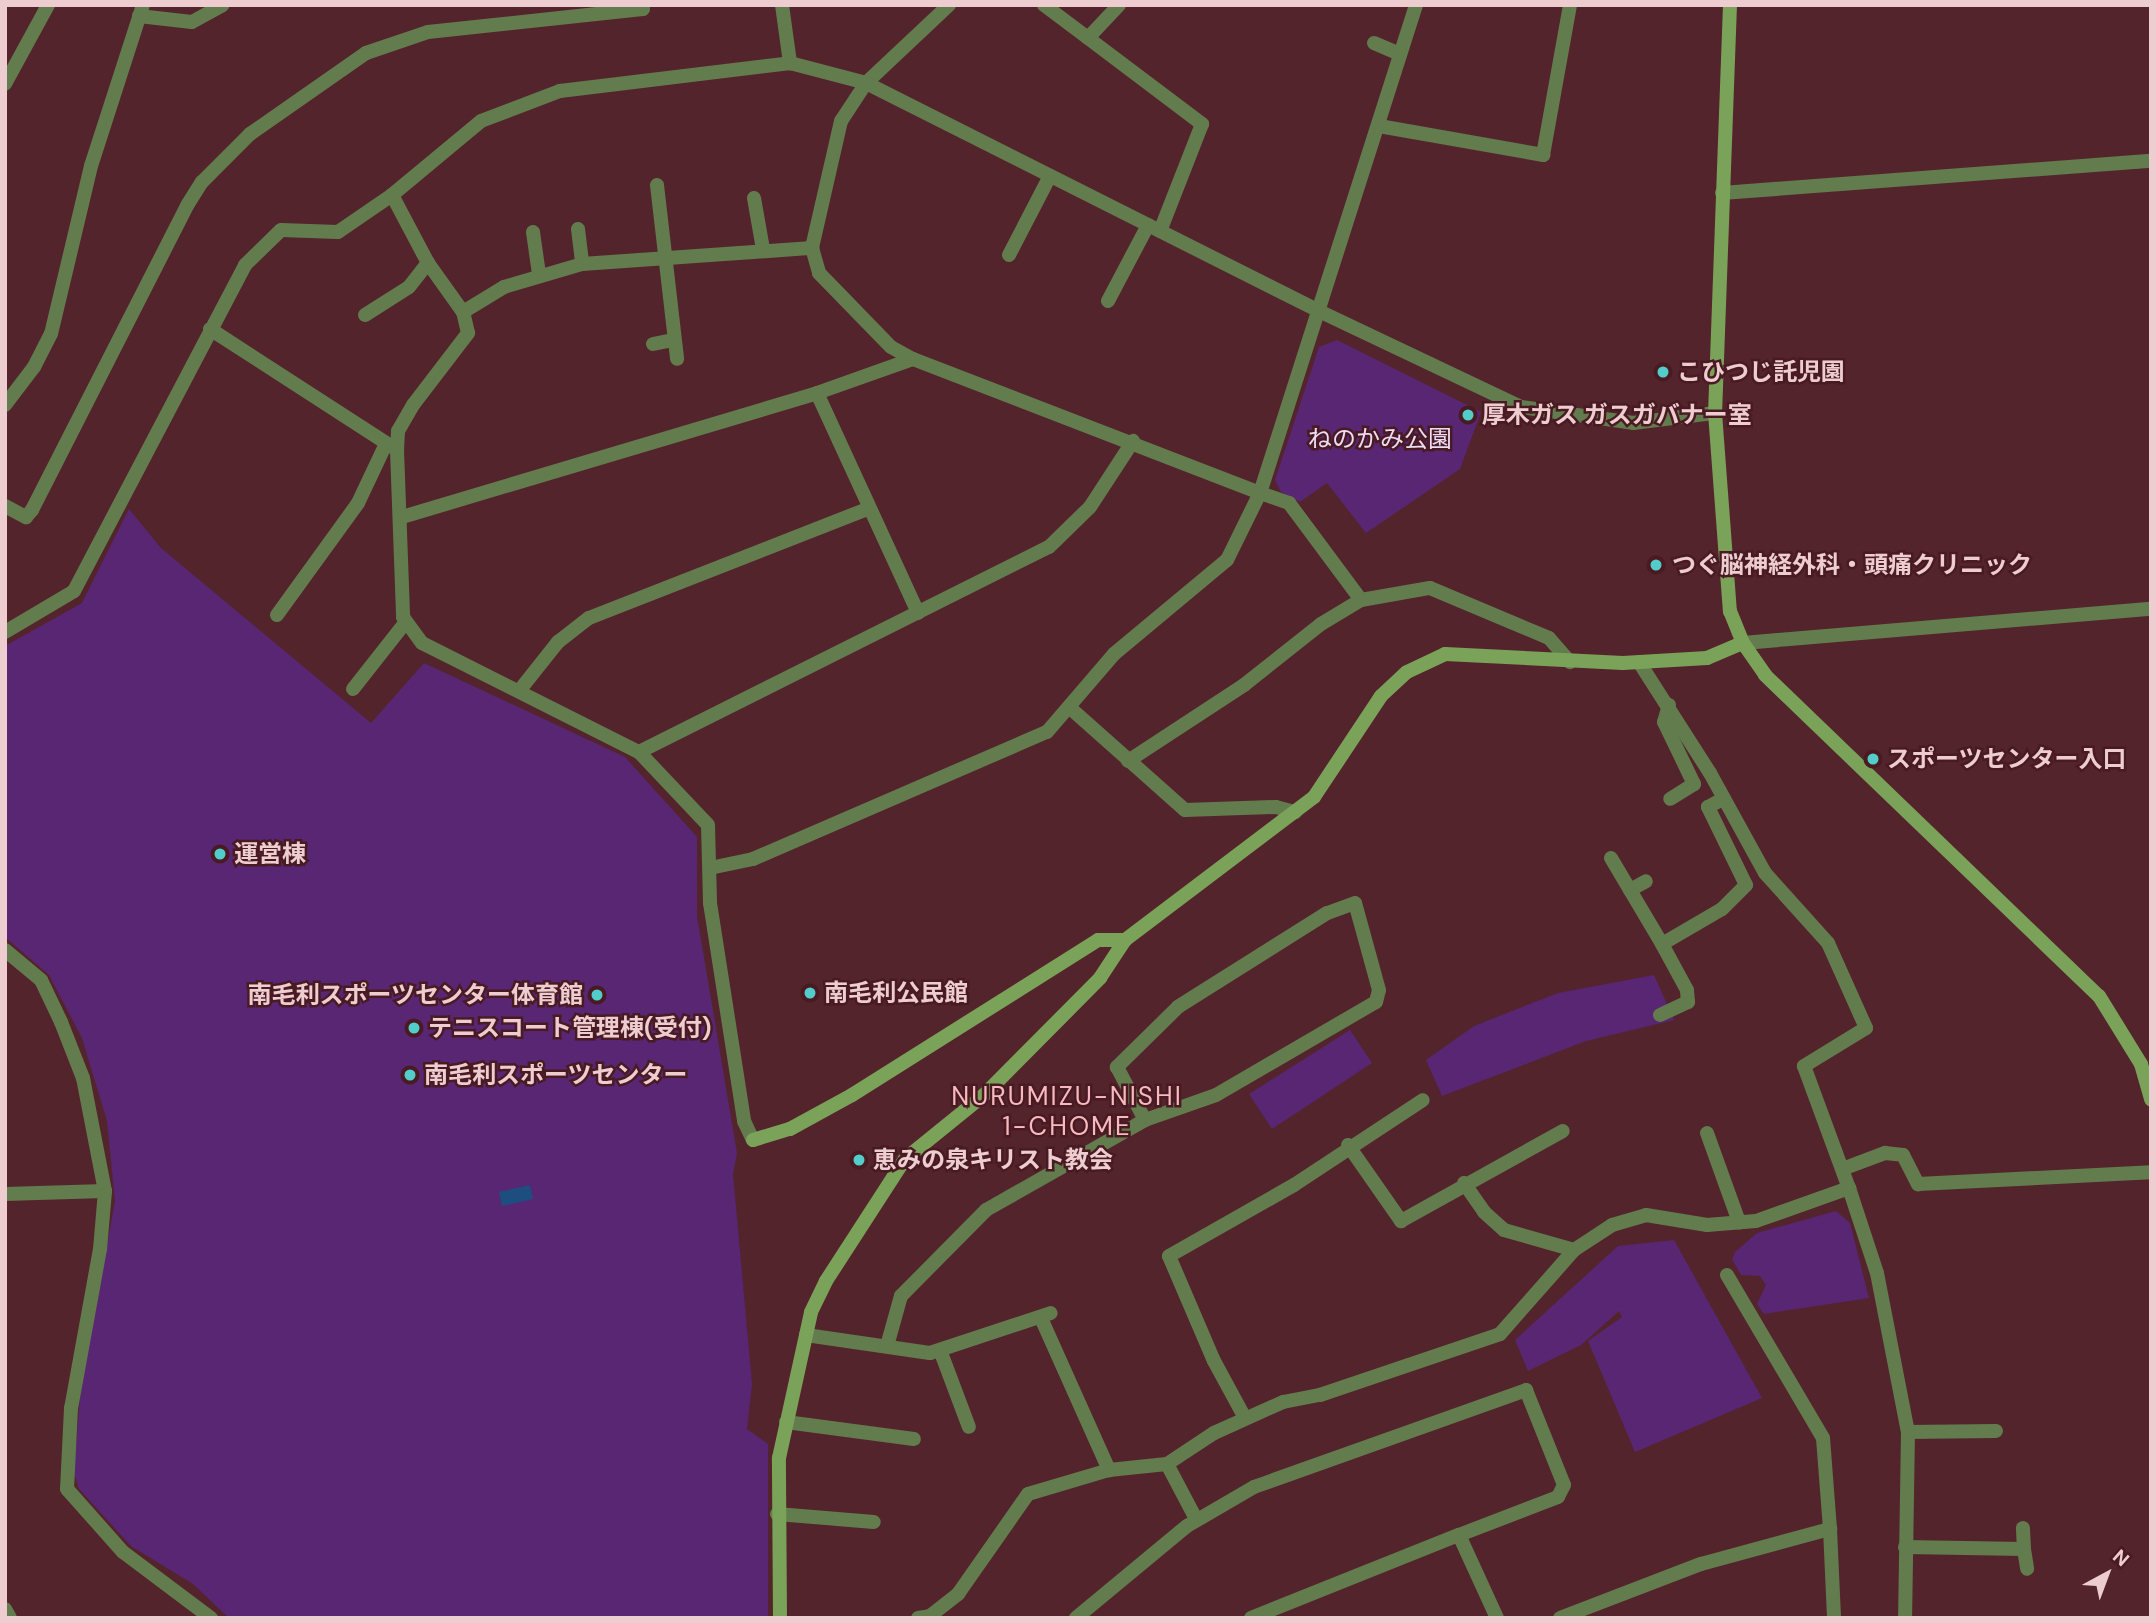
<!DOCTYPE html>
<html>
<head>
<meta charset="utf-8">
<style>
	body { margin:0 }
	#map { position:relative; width:2156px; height:1623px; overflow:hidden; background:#54242c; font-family:"DM Sans","Noto Sans JP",sans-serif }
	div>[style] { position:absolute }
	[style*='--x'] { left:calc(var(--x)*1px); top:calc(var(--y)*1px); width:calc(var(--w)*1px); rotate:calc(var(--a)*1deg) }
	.green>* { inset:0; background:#582672 }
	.water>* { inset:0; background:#1e4e7f }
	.street>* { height:14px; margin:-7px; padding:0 7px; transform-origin:7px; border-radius:7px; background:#627c4e }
	.secondary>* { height:14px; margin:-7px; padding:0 7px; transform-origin:7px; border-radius:7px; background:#7ba259 }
	.dots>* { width:19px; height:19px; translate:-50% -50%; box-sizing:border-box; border:4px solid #491a22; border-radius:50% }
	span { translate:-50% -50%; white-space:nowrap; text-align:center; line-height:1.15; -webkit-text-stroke:5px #491a22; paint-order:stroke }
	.poi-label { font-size:24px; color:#edcdd0; font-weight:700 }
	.left { translate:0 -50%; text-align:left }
	.right { translate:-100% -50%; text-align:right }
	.park-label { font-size:24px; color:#ebdcf6 }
	.neighbourhood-label { font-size:26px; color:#f6b9bf; letter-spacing:2px }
	.frame { position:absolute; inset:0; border:7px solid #edcdd0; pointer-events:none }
	.north { position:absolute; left:2072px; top:1539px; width:70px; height:70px; -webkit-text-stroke:5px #491a22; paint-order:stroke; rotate:41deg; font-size:19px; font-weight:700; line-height:28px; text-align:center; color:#edcdd0 }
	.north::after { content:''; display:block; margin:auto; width:24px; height:32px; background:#edcdd0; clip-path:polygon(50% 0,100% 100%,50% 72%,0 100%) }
</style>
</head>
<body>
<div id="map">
	<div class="green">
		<i style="clip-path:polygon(1337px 340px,1481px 412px,1460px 469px,1366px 533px,1327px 483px,1300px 502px,1281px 492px,1275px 480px,1319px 347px)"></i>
		<i style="clip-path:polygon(129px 509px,161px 548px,371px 723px,424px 663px,625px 757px,697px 837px,697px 916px,737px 1153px,733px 1174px,752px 1384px,747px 1429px,768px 1444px,768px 1618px,229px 1618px,193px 1584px,131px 1546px,79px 1489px,74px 1473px,80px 1397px,115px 1201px,107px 1121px,82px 1038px,49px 975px,5px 937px,5px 646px,82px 603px)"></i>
		<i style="clip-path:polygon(1654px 975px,1674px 1020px,1586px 1041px,1442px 1096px,1426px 1060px,1474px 1026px,1558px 993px)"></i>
		<i style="clip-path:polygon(1350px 1030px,1372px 1063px,1272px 1129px,1249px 1094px)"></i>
		<i style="clip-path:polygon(1836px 1211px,1850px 1223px,1869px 1298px,1764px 1314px,1757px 1304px,1766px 1285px,1760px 1276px,1741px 1275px,1732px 1259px,1735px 1252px,1757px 1233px)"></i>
		<i style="clip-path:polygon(1674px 1240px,1762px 1398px,1635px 1452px,1588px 1341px,1622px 1317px,1619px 1311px,1581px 1345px,1528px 1371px,1515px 1340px,1618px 1246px)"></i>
	</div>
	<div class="water">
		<i style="clip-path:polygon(530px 1185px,533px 1199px,502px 1206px,499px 1192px)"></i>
	</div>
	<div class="street">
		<i style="--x:782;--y:5;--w:59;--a:82.1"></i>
		<i style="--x:949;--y:5;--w:114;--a:136.8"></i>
		<i style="--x:866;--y:83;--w:45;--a:123.3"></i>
		<i style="--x:841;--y:121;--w:130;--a:102.9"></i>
		<i style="--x:812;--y:248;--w:26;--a:74"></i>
		<i style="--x:819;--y:273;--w:103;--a:45.8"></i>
		<i style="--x:891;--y:347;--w:25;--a:29"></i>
		<i style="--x:913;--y:359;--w:372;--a:21.1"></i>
		<i style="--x:1260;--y:493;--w:512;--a:-72.27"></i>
		<i style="--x:1044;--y:5;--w:55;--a:36.9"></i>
		<i style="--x:1119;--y:5;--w:45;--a:133.2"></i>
		<i style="--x:1088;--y:38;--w:143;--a:37"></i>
		<i style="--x:1202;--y:124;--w:115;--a:111.4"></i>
		<i style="--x:139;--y:16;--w:53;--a:6.5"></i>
		<i style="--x:192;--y:22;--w:35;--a:-29"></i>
		<i style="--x:1374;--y:43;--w:28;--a:23"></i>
		<i style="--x:5;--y:84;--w:90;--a:-61.4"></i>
		<i style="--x:1379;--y:126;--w:167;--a:10"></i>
		<i style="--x:1543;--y:155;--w:152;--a:-79.8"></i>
		<i style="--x:657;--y:185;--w:175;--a:83.4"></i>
		<i style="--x:1722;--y:193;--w:430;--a:-4.3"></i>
		<i style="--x:392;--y:195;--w:77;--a:62.1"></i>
		<i style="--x:428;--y:263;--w:60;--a:54.5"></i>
		<i style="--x:754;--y:198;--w:52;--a:80"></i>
		<i style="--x:578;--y:229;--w:35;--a:83"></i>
		<i style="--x:533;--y:232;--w:42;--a:81.9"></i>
		<i style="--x:1009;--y:255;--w:89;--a:-62.6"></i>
		<i style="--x:1108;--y:301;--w:86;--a:-62.2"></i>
		<i style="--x:365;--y:315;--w:52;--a:-32.5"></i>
		<i style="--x:409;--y:287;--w:31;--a:-52"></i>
		<i style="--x:210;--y:329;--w:223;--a:32.9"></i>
		<i style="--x:397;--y:450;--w:167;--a:87.9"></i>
		<i style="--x:403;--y:617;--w:32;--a:54"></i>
		<i style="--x:422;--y:643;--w:243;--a:26.7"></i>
		<i style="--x:639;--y:752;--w:100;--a:46.6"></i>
		<i style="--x:708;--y:825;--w:78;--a:88.5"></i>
		<i style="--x:710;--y:903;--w:221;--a:81.1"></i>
		<i style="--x:744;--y:1121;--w:21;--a:65"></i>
		<i style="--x:653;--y:344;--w:21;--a:-11"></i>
		<i style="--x:817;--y:393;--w:242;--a:65.3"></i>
		<i style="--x:5;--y:405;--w:48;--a:-52.7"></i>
		<i style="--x:34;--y:367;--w:37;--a:-63"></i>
		<i style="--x:51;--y:334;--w:173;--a:-76.6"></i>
		<i style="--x:91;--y:166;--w:169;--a:-72.1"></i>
		<i style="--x:397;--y:450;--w:19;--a:-87"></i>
		<i style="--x:398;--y:431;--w:30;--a:-60"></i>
		<i style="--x:413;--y:405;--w:91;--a:-52.6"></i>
		<i style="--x:468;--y:333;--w:22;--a:-103"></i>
		<i style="--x:463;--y:312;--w:48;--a:-31.4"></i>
		<i style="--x:504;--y:287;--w:81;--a:-16.4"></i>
		<i style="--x:582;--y:264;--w:231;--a:-4"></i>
		<i style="--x:5;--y:506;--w:24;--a:28"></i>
		<i style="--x:26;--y:517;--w:9;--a:-49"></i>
		<i style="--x:32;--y:510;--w:343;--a:-63"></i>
		<i style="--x:188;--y:204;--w:26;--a:-58"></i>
		<i style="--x:202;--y:182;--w:68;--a:-45"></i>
		<i style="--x:250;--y:134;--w:141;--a:-34.9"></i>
		<i style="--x:366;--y:53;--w:65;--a:-18.7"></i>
		<i style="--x:428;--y:32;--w:216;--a:-6.1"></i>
		<i style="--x:643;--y:9;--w:4;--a:-104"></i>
		<i style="--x:402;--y:517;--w:433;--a:-16.6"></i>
		<i style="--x:817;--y:393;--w:102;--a:-19.5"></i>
		<i style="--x:277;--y:615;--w:138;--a:-54.1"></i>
		<i style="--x:358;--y:503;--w:63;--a:-64.7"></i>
		<i style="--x:5;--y:632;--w:80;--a:-30.7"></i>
		<i style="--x:74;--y:591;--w:368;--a:-62.3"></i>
		<i style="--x:245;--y:265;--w:50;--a:-44.2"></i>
		<i style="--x:281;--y:230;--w:57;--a:2"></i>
		<i style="--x:338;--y:232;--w:65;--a:-34.4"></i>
		<i style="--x:392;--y:195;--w:116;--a:-39.7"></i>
		<i style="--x:481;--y:121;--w:85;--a:-20.8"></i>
		<i style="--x:560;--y:91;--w:232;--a:-6.9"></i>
		<i style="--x:790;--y:63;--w:79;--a:14.7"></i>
		<i style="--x:866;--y:83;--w:509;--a:26.72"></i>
		<i style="--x:1321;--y:312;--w:221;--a:25.4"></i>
		<i style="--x:1521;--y:407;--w:113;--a:8.1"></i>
		<i style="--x:1633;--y:423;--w:83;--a:-7"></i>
		<i style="--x:1743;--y:643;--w:409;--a:-4.8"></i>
		<i style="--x:1639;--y:662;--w:132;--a:57.4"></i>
		<i style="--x:1710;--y:773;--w:114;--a:61.2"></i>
		<i style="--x:1765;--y:873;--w:94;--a:48"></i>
		<i style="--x:1828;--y:943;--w:93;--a:65.9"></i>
		<i style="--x:1866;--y:1028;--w:73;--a:148.5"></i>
		<i style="--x:1804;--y:1066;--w:130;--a:69.8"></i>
		<i style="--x:353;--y:689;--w:84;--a:-51.8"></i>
		<i style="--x:519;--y:691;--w:63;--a:-51.5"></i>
		<i style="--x:558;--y:642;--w:39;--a:-38"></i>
		<i style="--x:589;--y:618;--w:299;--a:-21.4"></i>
		<i style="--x:1669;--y:705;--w:18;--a:106"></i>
		<i style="--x:1664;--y:722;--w:69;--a:64.2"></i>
		<i style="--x:1694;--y:784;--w:28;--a:148"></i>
		<i style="--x:1069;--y:707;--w:155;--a:41.6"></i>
		<i style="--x:1185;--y:810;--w:91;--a:-1.9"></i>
		<i style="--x:1276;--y:807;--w:20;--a:15"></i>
		<i style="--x:639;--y:752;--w:458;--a:-26.6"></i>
		<i style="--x:1049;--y:547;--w:57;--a:-44.3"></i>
		<i style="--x:1090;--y:507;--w:79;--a:-56.9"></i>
		<i style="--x:1128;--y:761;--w:139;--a:-33.2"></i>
		<i style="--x:1244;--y:685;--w:98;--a:-38.4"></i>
		<i style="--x:1321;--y:624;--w:47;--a:-31"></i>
		<i style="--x:1361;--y:600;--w:70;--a:-9.9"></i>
		<i style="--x:1430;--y:588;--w:129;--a:22.8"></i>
		<i style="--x:1549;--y:638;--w:32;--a:49"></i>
		<i style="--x:1611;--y:858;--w:100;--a:59.3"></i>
		<i style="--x:710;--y:868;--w:44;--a:-11.8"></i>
		<i style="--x:753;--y:859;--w:320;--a:-23.4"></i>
		<i style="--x:1047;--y:732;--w:103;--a:-49.3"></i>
		<i style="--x:1114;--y:654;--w:147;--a:-39.8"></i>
		<i style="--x:1227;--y:560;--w:75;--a:-63.8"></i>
		<i style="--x:1260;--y:493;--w:31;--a:19"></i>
		<i style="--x:1289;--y:503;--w:121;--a:53.4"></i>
		<i style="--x:1630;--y:890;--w:18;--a:-29"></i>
		<i style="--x:5;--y:950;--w:47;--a:39.8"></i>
		<i style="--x:41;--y:980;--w:47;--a:64.5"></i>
		<i style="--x:61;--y:1022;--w:60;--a:68.6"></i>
		<i style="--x:83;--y:1078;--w:115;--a:79"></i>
		<i style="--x:105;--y:1191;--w:58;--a:94.9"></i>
		<i style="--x:100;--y:1249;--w:162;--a:100.3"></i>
		<i style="--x:71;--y:1408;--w:81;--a:92.8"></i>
		<i style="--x:67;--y:1489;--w:84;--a:48.4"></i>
		<i style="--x:123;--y:1552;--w:110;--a:36.9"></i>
		<i style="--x:1660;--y:1015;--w:31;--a:-25"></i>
		<i style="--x:1688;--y:1002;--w:12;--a:-95"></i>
		<i style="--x:1687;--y:990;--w:52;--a:-118.5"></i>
		<i style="--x:1662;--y:944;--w:69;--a:-30.3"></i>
		<i style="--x:1722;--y:909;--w:34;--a:-45"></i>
		<i style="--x:1746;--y:885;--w:87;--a:-116"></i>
		<i style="--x:1708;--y:807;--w:18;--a:-29"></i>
		<i style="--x:1707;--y:1133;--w:95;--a:70.2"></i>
		<i style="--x:1348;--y:1145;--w:93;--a:55.1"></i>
		<i style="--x:1401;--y:1221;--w:185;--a:-29.1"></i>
		<i style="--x:1845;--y:1168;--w:43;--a:-20.6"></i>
		<i style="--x:1885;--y:1153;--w:18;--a:6"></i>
		<i style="--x:1903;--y:1155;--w:33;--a:63"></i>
		<i style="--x:1918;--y:1184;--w:233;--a:-2.9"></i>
		<i style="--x:1464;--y:1183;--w:35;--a:55"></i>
		<i style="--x:1484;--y:1212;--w:27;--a:42"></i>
		<i style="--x:1504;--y:1230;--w:73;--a:15.9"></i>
		<i style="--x:5;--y:1194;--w:100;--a:-1.7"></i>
		<i style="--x:1727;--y:1275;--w:189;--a:59.5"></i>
		<i style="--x:1823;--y:1438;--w:91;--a:85.6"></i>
		<i style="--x:1041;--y:1318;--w:167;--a:65.9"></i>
		<i style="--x:806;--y:1335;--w:125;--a:8.3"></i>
		<i style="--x:930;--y:1353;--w:127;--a:-18.3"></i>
		<i style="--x:887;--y:1346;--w:52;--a:-74.4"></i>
		<i style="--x:901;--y:1296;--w:121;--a:-45.3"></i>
		<i style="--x:986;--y:1210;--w:183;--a:-29.5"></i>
		<i style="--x:1145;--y:1120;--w:75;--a:-19.4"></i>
		<i style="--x:1216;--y:1095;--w:185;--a:-30.2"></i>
		<i style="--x:1376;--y:1002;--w:12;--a:-76"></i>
		<i style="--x:1379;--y:990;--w:90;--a:-105.4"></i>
		<i style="--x:1355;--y:903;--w:30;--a:160"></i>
		<i style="--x:1327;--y:913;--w:176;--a:147.8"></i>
		<i style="--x:1178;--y:1007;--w:86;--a:135.5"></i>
		<i style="--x:1117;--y:1067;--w:60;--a:62.2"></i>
		<i style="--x:940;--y:1350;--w:82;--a:69.4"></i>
		<i style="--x:1245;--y:1418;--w:65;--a:-118.5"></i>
		<i style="--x:1214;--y:1361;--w:114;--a:-113.2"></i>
		<i style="--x:1169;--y:1256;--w:144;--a:-29.6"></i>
		<i style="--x:1294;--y:1185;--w:154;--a:-33.4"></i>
		<i style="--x:786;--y:1422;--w:129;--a:7.6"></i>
		<i style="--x:1908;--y:1432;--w:88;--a:-0.7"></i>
		<i style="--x:1167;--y:1464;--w:62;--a:62.2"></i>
		<i style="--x:777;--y:1514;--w:97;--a:4.7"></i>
		<i style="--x:1905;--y:1547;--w:119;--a:1"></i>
		<i style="--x:2024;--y:1549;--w:21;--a:-93"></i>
		<i style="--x:2024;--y:1549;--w:20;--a:81"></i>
		<i style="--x:5;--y:1609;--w:10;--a:61"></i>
		<i style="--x:918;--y:1618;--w:12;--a:-9"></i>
		<i style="--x:930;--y:1616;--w:36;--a:-38"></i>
		<i style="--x:958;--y:1594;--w:122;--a:-55"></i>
		<i style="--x:1028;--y:1494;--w:84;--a:-16.5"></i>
		<i style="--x:1109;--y:1470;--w:58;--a:-5.9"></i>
		<i style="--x:1167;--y:1464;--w:56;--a:-33.4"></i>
		<i style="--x:1214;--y:1433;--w:76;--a:-24.2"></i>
		<i style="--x:1283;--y:1402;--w:38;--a:-11"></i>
		<i style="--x:1320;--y:1395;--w:190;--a:-18.7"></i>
		<i style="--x:1500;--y:1334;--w:112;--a:-48.6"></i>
		<i style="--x:1574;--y:1250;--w:45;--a:-33.3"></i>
		<i style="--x:1612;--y:1225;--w:35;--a:-16"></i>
		<i style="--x:1646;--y:1215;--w:62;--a:9.3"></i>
		<i style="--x:1707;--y:1225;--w:49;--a:-4.7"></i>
		<i style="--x:1756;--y:1221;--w:99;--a:-19.5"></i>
		<i style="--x:1849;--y:1188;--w:89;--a:71.8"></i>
		<i style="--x:1877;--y:1273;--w:162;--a:79"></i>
		<i style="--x:1908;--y:1432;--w:186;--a:90.9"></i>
		<i style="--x:1076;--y:1618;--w:144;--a:-39.7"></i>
		<i style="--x:1187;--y:1526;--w:78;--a:-30.2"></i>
		<i style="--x:1254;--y:1487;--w:289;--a:-19.6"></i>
		<i style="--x:1526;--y:1390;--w:102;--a:68.2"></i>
		<i style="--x:1564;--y:1485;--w:13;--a:117"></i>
		<i style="--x:1558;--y:1497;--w:106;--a:159"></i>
		<i style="--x:1459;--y:1535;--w:91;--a:65.4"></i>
		<i style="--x:1251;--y:1618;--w:224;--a:-21.8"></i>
		<i style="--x:1560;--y:1618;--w:151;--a:-21"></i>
		<i style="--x:1701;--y:1564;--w:134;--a:-15.2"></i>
		<i style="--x:1830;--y:1529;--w:89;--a:87.4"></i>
	</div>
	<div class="secondary">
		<i style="--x:1730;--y:5;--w:408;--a:92.1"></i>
		<i style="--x:1715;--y:413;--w:199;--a:85.7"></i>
		<i style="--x:1730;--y:611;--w:35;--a:68"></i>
		<i style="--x:1743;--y:643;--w:39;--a:55"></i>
		<i style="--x:1765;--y:675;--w:463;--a:43.9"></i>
		<i style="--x:2099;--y:996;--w:80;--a:58.3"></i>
		<i style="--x:2141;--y:1064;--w:37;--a:74"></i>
		<i style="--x:753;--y:1140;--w:39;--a:-17"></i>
		<i style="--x:790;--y:1129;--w:71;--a:-28.7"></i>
		<i style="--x:852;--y:1095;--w:291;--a:-32.2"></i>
		<i style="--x:1098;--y:940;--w:27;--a:0"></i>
		<i style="--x:780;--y:1618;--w:160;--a:-90.4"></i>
		<i style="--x:779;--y:1458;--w:149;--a:-77.6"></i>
		<i style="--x:811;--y:1312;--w:34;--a:-64"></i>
		<i style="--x:826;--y:1281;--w:145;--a:-57.1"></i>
		<i style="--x:905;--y:1159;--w:102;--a:-39"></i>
		<i style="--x:984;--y:1095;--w:165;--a:-45.2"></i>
		<i style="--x:1100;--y:978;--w:45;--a:-56.7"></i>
		<i style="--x:1125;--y:940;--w:237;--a:-37.1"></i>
		<i style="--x:1314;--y:797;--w:121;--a:-56.4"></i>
		<i style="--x:1381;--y:696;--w:35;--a:-43"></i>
		<i style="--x:1407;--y:672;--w:42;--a:-25.3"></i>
		<i style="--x:1445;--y:654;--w:178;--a:2.9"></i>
		<i style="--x:1623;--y:663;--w:84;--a:-3.4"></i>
		<i style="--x:1707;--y:658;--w:39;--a:-23"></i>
	</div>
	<div class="dots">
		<i style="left:1663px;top:372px;background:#53cdc9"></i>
		<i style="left:1468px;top:415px;background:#53cdc9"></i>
		<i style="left:1656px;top:565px;background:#53cdc9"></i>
		<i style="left:1873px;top:759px;background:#53cdc9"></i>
		<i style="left:220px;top:854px;background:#53cdc9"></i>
		<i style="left:810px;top:993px;background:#53cdc9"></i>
		<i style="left:597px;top:995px;background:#53cdc9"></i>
		<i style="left:414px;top:1028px;background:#53cdc9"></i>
		<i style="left:410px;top:1075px;background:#53cdc9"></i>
		<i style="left:859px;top:1160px;background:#53cdc9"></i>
	</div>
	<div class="poi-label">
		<span class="left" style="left:1677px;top:372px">こひつじ託児園</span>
		<span class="left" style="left:1482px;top:415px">厚木ガス ガスガバナー室</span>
		<span class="left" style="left:1672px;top:565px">つぐ脳神経外科・頭痛クリニック</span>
		<span class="left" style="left:1887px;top:759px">スポーツセンター入口</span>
		<span class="left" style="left:234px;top:854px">運営棟</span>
		<span class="left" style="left:824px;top:993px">南毛利公民館</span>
		<span class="right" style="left:583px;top:995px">南毛利スポーツセンター体育館</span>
		<span class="left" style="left:428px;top:1028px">テニスコート管理棟(受付)</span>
		<span class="left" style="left:424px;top:1075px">南毛利スポーツセンター</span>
		<span class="left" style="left:873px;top:1160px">恵みの泉キリスト教会</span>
	</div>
	<div class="park-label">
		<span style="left:1380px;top:439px">ねのかみ公園</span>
	</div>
	<div class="neighbourhood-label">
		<span style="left:1067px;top:1112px">NURUMIZU-NISHI<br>1-CHOME</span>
	</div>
	<div class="frame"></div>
	<div class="north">N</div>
</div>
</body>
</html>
